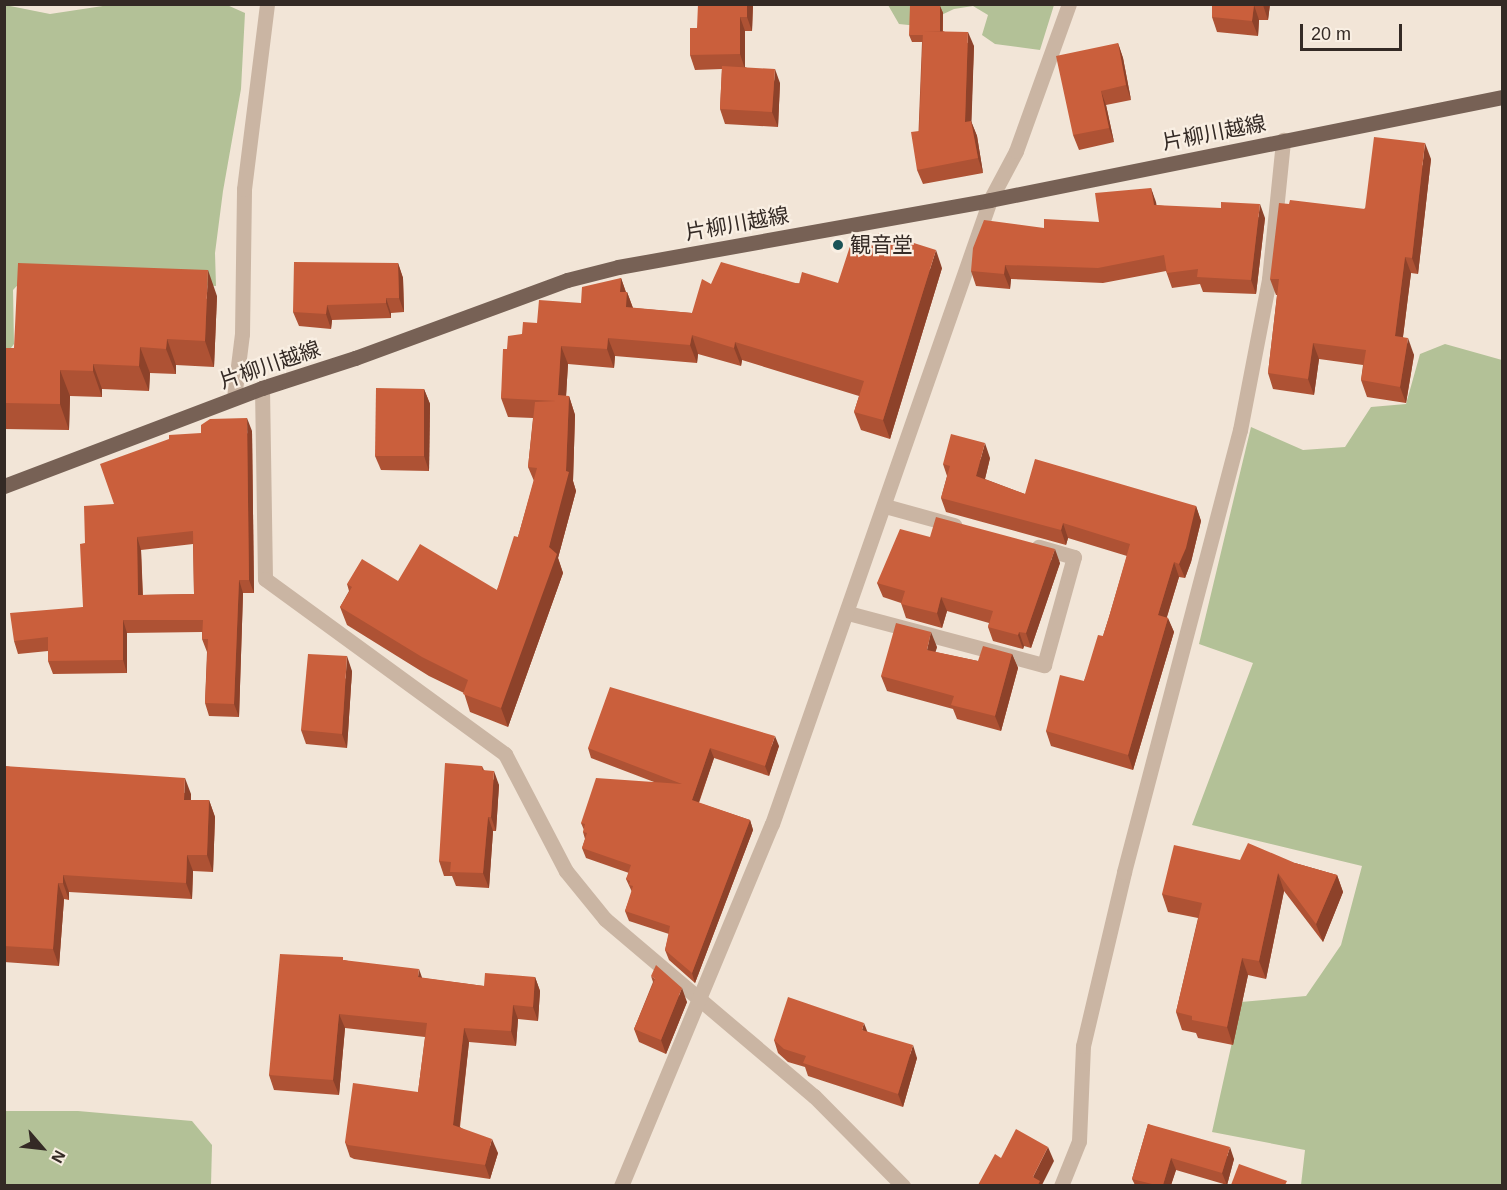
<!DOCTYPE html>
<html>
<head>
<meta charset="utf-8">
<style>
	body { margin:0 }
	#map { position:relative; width:1507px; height:1190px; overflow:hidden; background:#f2e5d7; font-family:Arial,"Noto Sans JP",sans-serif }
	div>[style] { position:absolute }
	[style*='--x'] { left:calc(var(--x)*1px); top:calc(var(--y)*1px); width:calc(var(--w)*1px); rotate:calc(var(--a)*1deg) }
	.green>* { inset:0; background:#b3c197 }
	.minor>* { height:15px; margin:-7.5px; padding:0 7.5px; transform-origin:7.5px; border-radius:7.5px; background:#cab5a3 }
	.major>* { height:15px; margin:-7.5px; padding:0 7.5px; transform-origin:7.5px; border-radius:7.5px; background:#776155 }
	.wall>* { inset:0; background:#ae5234 }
	.shaded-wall>* { inset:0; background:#8d422a }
	.building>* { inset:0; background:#ca5f3c }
	.dots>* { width:16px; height:16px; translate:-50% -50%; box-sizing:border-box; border:3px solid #f9efe3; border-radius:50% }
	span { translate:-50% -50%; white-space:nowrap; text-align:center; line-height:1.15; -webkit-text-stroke:4.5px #f9efe3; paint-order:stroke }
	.street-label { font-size:21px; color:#342a25 }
	.poi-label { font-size:21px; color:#342a25 }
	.left { translate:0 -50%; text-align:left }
	.frame { position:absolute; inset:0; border:6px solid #342a25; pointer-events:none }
	.north { position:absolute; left:12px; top:1118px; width:60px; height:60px; -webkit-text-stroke:4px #f9efe3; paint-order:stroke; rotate:118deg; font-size:16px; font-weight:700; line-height:24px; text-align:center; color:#342a25 }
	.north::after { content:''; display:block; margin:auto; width:21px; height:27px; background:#342a25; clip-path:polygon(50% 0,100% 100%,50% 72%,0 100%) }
	.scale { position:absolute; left:1300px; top:24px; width:102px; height:27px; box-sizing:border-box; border:3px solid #342a25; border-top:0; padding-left:8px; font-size:18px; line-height:21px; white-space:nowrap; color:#342a25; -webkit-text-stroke:4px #f9efe3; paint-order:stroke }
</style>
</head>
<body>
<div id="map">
	<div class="green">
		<i style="clip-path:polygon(116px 4px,227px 5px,245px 13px,241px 89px,223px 191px,215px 253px,216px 286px,30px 272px,13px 290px,14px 344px,5px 356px,5px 5px,50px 14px)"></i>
		<i style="clip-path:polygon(888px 5px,1054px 5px,1040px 50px,995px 44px,982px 35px,988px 15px,973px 6px,954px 9px,918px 26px,899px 24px)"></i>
		<i style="clip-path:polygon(1445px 344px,1502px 360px,1502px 1185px,1301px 1185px,1305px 1150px,1212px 1132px,1241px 1002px,1306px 996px,1341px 945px,1362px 866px,1192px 825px,1253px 663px,1199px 644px,1251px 427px,1303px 450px,1345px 447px,1371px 407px,1406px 404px,1420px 354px)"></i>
		<i style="clip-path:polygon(5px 1111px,78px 1111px,192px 1121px,212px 1145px,211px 1185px,5px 1185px)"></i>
	</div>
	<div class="minor">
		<i style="--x:262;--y:388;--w:191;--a:89.1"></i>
		<i style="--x:265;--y:579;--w:297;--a:36.1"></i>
		<i style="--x:505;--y:754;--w:132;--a:62.5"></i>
		<i style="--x:566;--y:871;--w:62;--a:50.9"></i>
		<i style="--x:605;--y:919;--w:274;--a:40.3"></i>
		<i style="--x:814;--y:1096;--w:127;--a:45.3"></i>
		<i style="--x:234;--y:398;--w:64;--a:-82.9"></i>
		<i style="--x:242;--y:334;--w:145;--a:-89.2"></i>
		<i style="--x:244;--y:189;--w:186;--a:-82.9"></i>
		<i style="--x:885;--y:506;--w:72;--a:15.4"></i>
		<i style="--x:848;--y:613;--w:203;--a:14.9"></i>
		<i style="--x:1044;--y:665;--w:112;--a:-74.5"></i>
		<i style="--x:1074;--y:557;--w:37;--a:-164"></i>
		<i style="--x:621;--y:1186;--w:392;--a:-67.4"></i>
		<i style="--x:772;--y:824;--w:661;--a:-70.74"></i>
		<i style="--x:990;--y:200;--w:55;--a:-62"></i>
		<i style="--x:1016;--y:151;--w:156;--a:-70.2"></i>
		<i style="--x:1061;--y:1186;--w:48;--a:-68.2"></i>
		<i style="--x:1079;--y:1141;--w:95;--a:-87.6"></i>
		<i style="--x:1083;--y:1046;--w:179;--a:-76.7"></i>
		<i style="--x:1124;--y:872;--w:457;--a:-75.3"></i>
		<i style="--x:1240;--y:430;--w:154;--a:-79.1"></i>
		<i style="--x:1269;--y:279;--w:140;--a:-84.2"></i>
	</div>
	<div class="major">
		<i style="--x:4;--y:486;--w:276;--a:-20.8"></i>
		<i style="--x:262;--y:388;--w:98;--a:-17.9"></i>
		<i style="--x:355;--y:358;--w:226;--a:-20.2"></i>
		<i style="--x:567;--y:280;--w:53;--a:-14.3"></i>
		<i style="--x:618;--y:267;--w:378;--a:-10.2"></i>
		<i style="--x:990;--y:200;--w:522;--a:-11.37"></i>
	</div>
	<div class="wall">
		<i style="clip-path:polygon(753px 4px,752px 31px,745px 31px,745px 67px,780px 83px,778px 127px,725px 124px,720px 109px,722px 69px,695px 70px,690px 55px)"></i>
		<i style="clip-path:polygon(1212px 4px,1270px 4px,1268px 20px,1259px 20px,1258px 36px,1217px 32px,1212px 17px)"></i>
		<i style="clip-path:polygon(940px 6px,943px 13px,943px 31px,974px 46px,971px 121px,977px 136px,983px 173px,923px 184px,917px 170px,922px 42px,912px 42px,909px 35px)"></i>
		<i style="clip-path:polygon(1118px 43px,1123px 58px,1131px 100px,1106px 105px,1114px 142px,1079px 150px,1073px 135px)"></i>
		<i style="clip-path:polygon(1431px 159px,1418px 274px,1411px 273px,1403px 337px,1414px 355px,1406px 403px,1367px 397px,1361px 380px,1363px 365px,1319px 359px,1314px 395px,1273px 389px,1268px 373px,1277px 295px,1276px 295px,1270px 279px)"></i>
		<i style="clip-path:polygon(1151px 188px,1156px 205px,1265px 218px,1256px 294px,1203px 292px,1200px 284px,1172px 288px,1166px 271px,1103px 283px,1011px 279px,1010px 289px,976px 286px,971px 271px,1044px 228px,1099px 222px)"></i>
		<i style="clip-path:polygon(398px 263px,403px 278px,404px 312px,391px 313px,391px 318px,332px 320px,331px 329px,299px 326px,293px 312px)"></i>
		<i style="clip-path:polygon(942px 268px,890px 439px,861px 430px,854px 412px,859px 396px,742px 360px,741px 366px,698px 354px,697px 363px,615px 356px,614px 368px,568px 364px,566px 396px,569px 396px,575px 415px,573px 481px,576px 491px,558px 558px,563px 573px,508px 727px,470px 712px,464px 693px,429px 676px,347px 625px,340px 607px,349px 591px,347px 584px,398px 581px,497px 590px,518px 537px,534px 481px,528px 467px,533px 418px,508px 417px,501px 398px,507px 349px,522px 334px,537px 323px,581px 303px,621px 278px,626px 292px,627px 292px,633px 308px,692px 313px,711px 284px,838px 283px)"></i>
		<i style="clip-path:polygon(217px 296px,214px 367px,176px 365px,176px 374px,150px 373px,149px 391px,102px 389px,102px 397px,70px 396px,69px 430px,4px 429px,4px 348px,14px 348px)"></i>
		<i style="clip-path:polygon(424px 389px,430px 404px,429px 471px,381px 470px,375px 456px)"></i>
		<i style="clip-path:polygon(evenodd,252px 431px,254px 593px,243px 593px,239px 717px,209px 716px,205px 703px,207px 652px,202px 639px,202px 632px,127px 633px,127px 673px,53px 674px,48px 661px,48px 651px,18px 654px,14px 641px,83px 607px,85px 543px,114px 504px,252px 431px,193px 544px,194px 594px,143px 595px,141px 550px,193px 544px)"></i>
		<i style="clip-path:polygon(990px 458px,985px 479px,1025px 494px,1196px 506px,1201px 521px,1191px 562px,1185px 578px,1179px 577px,1167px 617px,1174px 632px,1133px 770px,1051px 746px,1046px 731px,1084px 681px,1103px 636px,1109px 617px,1127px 556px,1068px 538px,1066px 545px,946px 512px,941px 498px,947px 476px,943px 464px)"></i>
		<i style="clip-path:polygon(930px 537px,1060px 563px,1031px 648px,1024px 646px,1023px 649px,993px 641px,988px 627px,989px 623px,947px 611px,942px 628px,906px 618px,901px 603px,883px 597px,877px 583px)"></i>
		<i style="clip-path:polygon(937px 647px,935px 652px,978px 661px,1012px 654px,1018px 668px,1001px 731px,957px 719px,953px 709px,887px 691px,881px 676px)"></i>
		<i style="clip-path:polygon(352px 671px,347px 748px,306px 744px,301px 730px)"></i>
		<i style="clip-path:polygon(779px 746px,769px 776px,714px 758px,699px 803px,750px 820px,753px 830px,695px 983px,669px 960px,665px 950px,669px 934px,629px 921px,625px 911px,632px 892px,626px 879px,629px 873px,586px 858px,582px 848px,585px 839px,583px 832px,584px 830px,581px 823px,654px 782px,591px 758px,588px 748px)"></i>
		<i style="clip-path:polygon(4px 766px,191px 794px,191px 800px,209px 800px,215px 817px,213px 872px,193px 871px,192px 899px,69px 892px,69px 900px,64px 899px,59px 966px,4px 962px)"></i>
		<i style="clip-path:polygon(482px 766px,484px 770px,499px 785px,496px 831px,493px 831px,489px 888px,456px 886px,452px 876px,444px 876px,439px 861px)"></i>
		<i style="clip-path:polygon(1240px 860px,1295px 863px,1337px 875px,1343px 892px,1323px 942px,1284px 891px,1266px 979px,1248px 975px,1233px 1045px,1198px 1038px,1196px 1033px,1182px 1030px,1176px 1012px,1198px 918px,1168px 912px,1162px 894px)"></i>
		<i style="clip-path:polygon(344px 960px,422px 978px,484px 986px,535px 977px,540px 991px,538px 1021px,518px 1019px,516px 1046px,469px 1042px,460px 1127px,498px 1153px,490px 1179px,354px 1159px,350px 1157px,345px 1142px,418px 1092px,425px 1037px,345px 1028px,339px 1095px,274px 1090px,269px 1075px)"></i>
		<i style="clip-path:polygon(651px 976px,687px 1002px,666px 1054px,639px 1042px,634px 1029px,653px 982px)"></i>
		<i style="clip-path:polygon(867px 1032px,917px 1058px,903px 1107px,808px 1076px,805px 1067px,788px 1062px,778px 1053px,774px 1040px)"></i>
		<i style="clip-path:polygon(1148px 1124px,1234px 1159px,1227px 1185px,1176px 1170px,1171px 1185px,1135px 1185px,1132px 1179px)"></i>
	</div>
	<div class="shaded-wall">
		<i style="clip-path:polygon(747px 4px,753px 4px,752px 31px,747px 17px)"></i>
		<i style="clip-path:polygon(1263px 4px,1270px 4px,1268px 20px,1263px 5px)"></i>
		<i style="clip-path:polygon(1254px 5px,1259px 20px,1258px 36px,1252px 21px)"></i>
		<i style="clip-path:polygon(940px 6px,943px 13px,942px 42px,940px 35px)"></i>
		<i style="clip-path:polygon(740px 17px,745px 31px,745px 69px,740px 54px)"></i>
		<i style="clip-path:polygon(968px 32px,974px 46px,971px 137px,965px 122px)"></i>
		<i style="clip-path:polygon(1118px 43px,1123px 58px,1131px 100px,1126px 85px)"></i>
		<i style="clip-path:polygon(775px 69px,780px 83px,778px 127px,772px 112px)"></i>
		<i style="clip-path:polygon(1101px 91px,1106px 105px,1114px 142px,1109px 128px)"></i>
		<i style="clip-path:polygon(971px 121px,977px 136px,983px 173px,978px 158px)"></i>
		<i style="clip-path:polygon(1425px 143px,1431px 159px,1418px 274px,1412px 258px)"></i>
		<i style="clip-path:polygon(1151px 188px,1156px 202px,1159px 219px,1154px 205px)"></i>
		<i style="clip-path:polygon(1260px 204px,1265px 218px,1256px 294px,1251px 280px)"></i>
		<i style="clip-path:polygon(936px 250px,942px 268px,890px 439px,883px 420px)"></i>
		<i style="clip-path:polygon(1405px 257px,1411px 273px,1401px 352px,1395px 336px)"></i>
		<i style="clip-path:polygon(398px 263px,403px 278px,404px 312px,399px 298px)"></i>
		<i style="clip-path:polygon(1005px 265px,1011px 279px,1010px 289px,1004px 274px)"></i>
		<i style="clip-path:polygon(208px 270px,217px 296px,214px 367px,205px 341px)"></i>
		<i style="clip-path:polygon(621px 278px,627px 296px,627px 292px,634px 311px,633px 326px,620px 292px)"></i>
		<i style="clip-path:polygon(386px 298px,391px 313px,391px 318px,386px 303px)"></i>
		<i style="clip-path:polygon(327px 305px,332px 320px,331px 329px,326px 314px)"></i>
		<i style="clip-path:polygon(692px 335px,698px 354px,697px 363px,690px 345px)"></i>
		<i style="clip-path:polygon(608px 338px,615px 356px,614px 368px,607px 349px)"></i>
		<i style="clip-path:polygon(1408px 338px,1414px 355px,1406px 403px,1400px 387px)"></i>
		<i style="clip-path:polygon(167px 339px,176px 365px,176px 374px,166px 349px)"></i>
		<i style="clip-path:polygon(735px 342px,742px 360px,741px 366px,734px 348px)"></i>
		<i style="clip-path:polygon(1313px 343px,1319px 359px,1314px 395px,1308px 379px)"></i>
		<i style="clip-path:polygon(561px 346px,568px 364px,565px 413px,558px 395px)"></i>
		<i style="clip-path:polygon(140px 347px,150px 373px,149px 391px,139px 366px)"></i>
		<i style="clip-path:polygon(93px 364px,102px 389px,102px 397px,93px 371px)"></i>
		<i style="clip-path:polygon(60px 370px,70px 396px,69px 430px,60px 404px)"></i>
		<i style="clip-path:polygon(424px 389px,430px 404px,429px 471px,424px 456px)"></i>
		<i style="clip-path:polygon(569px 396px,575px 415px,573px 481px,576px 491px,558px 558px,563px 573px,508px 727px,501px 708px,549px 547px,566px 471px)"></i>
		<i style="clip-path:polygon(247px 418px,252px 431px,254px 593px,249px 580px)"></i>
		<i style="clip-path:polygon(985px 443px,990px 458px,982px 491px,976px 476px)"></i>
		<i style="clip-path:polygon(1196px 506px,1201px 521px,1191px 562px,1185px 578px,1179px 564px)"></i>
		<i style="clip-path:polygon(1063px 523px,1068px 538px,1066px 545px,1061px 530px)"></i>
		<i style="clip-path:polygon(137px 537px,141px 550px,143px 608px,138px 595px)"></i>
		<i style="clip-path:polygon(1055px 549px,1060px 563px,1031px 648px,1026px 633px)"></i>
		<i style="clip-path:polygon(1174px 562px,1179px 577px,1163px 629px,1158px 615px)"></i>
		<i style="clip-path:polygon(239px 580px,243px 593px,239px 717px,234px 704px)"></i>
		<i style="clip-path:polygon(941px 597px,947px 611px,942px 628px,937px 613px)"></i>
		<i style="clip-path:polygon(1168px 618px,1174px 632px,1133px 770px,1128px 755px)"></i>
		<i style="clip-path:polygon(123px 620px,127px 633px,127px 673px,123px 660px)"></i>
		<i style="clip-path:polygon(931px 632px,937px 647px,932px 664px,927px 650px)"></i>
		<i style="clip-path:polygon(1019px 632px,1024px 646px,1023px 649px,1018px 635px)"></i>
		<i style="clip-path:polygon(1012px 654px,1018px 668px,1001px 731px,995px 716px)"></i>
		<i style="clip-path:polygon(347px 656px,352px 671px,347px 748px,342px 734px)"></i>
		<i style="clip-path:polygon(775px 736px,779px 746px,769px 776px,765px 766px)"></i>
		<i style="clip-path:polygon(710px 748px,714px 758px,696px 810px,692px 800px)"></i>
		<i style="clip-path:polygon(494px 771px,499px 785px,496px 831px,491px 817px)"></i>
		<i style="clip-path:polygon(185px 778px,191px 794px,190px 816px,184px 800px)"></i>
		<i style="clip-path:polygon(209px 800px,215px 817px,213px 872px,207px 855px)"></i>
		<i style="clip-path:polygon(488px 817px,493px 831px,489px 888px,483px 873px)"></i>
		<i style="clip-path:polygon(750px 820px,753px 830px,695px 983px,692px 973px)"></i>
		<i style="clip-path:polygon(187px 855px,193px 871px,192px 899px,186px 883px)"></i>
		<i style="clip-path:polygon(1278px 873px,1284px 891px,1266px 979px,1259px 961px)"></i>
		<i style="clip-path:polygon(63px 875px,69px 892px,69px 900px,63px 883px)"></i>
		<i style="clip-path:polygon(1337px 875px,1343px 892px,1323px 942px,1316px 924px)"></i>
		<i style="clip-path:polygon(58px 883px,64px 899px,59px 966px,53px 949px)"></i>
		<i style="clip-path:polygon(1242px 958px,1248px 975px,1233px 1045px,1227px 1027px)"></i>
		<i style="clip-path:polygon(419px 969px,424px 983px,418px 977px)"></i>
		<i style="clip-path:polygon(535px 977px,540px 991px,538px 1021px,533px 1007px)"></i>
		<i style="clip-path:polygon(682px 988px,687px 1002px,666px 1054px,661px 1040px)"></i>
		<i style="clip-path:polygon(513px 1005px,518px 1019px,516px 1046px,511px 1031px)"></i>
		<i style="clip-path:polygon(339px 1014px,345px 1028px,339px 1095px,333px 1080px)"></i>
		<i style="clip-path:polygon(864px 1023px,869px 1036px,862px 1030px)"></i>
		<i style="clip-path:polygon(464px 1028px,469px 1042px,458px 1140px,453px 1125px)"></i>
		<i style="clip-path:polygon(913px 1045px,917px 1058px,903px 1107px,898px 1094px)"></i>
		<i style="clip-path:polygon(492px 1139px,498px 1153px,490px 1179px,485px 1165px)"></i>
		<i style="clip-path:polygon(1048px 1147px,1054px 1161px,1042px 1185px,1036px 1185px,1033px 1177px)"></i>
		<i style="clip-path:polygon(1230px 1147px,1234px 1159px,1227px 1185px,1222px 1173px)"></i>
		<i style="clip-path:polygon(1171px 1158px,1176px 1170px,1171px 1185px,1163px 1185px)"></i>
	</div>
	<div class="building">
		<i style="clip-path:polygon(698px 4px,747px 4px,747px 17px,740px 17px,740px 54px,690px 55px,690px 28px,697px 28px)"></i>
		<i style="clip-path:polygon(1212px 4px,1263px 4px,1263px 5px,1254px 5px,1252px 21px,1212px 17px)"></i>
		<i style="clip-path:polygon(910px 5px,940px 6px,940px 31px,923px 31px,923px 35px,909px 35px)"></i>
		<i style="clip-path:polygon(923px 31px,968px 32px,965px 122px,971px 121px,978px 158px,917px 170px,911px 132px,919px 131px)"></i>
		<i style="clip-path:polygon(1118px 43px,1126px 85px,1101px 91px,1109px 128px,1073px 135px,1056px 56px)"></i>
		<i style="clip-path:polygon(722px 66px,775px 69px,772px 112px,720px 109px)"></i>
		<i style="clip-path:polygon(1374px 137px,1425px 143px,1412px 258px,1405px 257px,1395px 336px,1408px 338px,1400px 387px,1361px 380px,1366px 350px,1313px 343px,1308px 379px,1268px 373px,1279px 279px,1270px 279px,1279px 203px,1289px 204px,1290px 200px,1365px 209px)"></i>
		<i style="clip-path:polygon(1151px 188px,1154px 205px,1221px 208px,1221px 202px,1260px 204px,1251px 280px,1197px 277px,1198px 269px,1167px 273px,1164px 255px,1098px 268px,1005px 265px,1004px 274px,971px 271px,973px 248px,984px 220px,1044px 228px,1044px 219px,1099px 222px,1095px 193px)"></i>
		<i style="clip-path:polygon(879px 232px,936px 250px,883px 420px,854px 412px,864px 381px,735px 342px,734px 348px,692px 335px,690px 345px,608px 338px,607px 349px,561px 346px,558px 395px,569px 396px,566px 471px,569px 472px,549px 547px,557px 554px,501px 708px,463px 694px,468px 680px,422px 657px,340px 607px,352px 587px,347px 584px,362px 559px,398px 581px,420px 544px,497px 590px,514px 536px,518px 537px,537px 468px,528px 467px,535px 402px,556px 401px,501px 398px,503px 349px,507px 349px,508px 336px,522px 334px,523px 322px,537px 323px,539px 300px,581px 303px,582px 287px,621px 278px,620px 292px,627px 292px,626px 307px,692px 313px,702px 279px,711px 284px,721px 262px,799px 284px,802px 272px,838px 283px,852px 240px,874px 246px)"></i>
		<i style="clip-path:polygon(294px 262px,398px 263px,399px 298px,386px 298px,386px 303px,327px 305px,326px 314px,293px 312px)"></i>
		<i style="clip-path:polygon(18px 263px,208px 270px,205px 341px,167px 339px,166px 349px,140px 347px,139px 366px,93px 364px,93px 371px,60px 370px,60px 404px,4px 403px,4px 348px,14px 348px)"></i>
		<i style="clip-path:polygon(376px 388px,424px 389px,424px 456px,375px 456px)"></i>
		<i style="clip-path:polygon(evenodd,247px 418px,249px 580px,239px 580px,234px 704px,205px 703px,208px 639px,202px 639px,203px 620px,123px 620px,123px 660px,48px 661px,48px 637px,14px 641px,10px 613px,83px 607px,80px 544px,85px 543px,84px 506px,114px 504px,100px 464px,169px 439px,169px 435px,201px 433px,201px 425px,210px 419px,247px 418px,193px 531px,194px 594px,138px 595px,137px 537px,193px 531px)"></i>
		<i style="clip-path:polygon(951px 434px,985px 443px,976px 476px,1025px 494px,1035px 459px,1196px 506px,1186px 548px,1179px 564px,1174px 562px,1158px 615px,1168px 618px,1128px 755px,1046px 731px,1060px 675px,1084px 681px,1098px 635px,1103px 636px,1109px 617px,1130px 544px,1063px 523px,1061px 530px,941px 498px,950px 466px,943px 464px)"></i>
		<i style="clip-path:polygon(936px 517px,1055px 549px,1026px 633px,1019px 632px,1018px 635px,988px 627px,993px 611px,941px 597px,937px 613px,901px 604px,905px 591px,877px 583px,900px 529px,930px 537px)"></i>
		<i style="clip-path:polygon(896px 623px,931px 632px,927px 650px,978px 661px,983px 646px,1012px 654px,995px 716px,951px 705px,954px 696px,881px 676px)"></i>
		<i style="clip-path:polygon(308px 654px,347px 656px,342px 734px,301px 730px)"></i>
		<i style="clip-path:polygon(610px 687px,775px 736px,765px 766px,710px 748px,692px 800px,750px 820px,692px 973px,665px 950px,670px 926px,625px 911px,633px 886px,629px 885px,630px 881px,626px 879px,631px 865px,582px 848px,587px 833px,583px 832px,585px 824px,581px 823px,596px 778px,682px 784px,588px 748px)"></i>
		<i style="clip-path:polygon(445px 763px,482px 766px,482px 770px,494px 771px,491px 817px,488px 817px,483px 873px,450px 872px,451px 862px,439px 861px)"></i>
		<i style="clip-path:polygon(4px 766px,185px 778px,184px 800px,209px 800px,207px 855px,187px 855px,186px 883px,63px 875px,63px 883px,58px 883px,53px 949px,4px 946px)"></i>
		<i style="clip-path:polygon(1248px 843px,1295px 863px,1337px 875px,1316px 924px,1278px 873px,1259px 961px,1242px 958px,1227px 1027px,1192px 1020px,1192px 1016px,1176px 1012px,1202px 903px,1162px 894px,1174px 845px,1240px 860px)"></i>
		<i style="clip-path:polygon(280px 954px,343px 957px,343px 960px,419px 969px,418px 977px,484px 986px,485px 973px,535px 977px,533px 1007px,513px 1005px,511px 1031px,464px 1028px,453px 1125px,492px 1139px,485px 1165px,348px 1145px,345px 1142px,353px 1083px,418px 1092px,427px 1023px,339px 1014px,333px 1080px,269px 1075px)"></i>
		<i style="clip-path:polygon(656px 965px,682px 988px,661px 1040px,634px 1029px,655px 979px,651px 976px)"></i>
		<i style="clip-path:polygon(788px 997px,864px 1023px,862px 1030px,913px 1045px,898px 1094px,803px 1063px,806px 1056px,784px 1049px,774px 1040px)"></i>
		<i style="clip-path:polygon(1148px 1124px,1230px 1147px,1222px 1173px,1171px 1158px,1163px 1185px,1156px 1185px,1132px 1179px)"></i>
		<i style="clip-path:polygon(1016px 1129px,1048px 1147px,1033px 1177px,1040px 1181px,1038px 1185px,978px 1185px,995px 1154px,1001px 1158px)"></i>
		<i style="clip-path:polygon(1239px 1164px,1287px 1181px,1285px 1185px,1231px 1185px)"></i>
	</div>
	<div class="dots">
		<i style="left:838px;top:245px;background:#1a5357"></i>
	</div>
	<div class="street-label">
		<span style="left:1214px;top:133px;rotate:-11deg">片柳川越線</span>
		<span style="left:737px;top:224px;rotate:-10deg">片柳川越線</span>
		<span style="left:270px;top:365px;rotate:-19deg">片柳川越線</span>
	</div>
	<div class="poi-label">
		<span class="left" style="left:850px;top:245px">観音堂</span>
	</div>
	<div class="frame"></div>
	<div class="north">N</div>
	<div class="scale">20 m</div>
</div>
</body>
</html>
